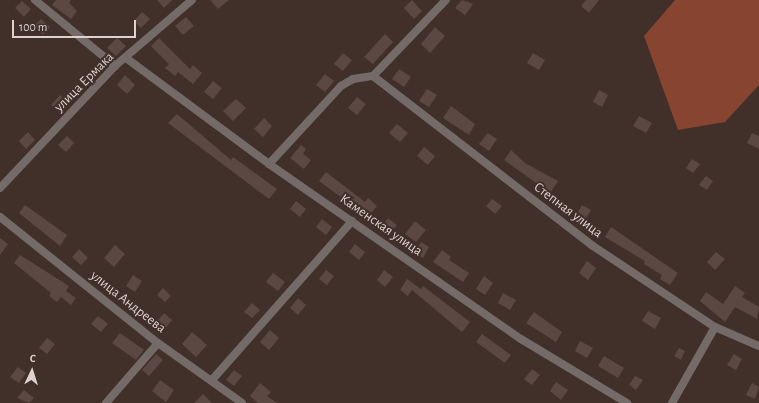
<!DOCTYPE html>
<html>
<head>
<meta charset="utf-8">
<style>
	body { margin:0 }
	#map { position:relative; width:759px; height:403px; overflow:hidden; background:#412f2a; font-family:"Alegreya Sans",sans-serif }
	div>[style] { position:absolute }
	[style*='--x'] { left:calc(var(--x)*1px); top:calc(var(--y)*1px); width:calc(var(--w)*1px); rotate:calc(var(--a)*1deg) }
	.forest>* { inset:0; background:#874431 }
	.building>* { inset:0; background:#5b4842 }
	.minor>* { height:8px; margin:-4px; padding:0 4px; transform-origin:4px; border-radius:4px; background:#746b68 }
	span { translate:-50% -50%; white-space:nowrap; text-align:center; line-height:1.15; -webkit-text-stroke:4px #412f2a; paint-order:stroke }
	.street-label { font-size:14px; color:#ddd2ce }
	.north { position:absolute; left:12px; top:351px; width:40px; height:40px; -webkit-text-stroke:3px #412f2a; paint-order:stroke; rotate:4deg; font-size:11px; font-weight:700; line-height:16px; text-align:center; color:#ddd2ce }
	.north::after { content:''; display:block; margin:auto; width:14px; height:18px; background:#ddd2ce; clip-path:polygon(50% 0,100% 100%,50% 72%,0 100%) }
	.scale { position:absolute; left:12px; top:20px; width:124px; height:18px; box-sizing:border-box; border:2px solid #ddd2ce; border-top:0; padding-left:5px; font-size:12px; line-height:14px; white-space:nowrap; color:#ddd2ce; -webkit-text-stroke:3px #412f2a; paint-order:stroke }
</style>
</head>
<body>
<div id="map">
	<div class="forest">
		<i style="clip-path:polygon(675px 0,759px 0,759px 85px,725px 122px,678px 130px,644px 36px)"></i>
	</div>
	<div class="building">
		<i style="clip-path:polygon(56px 0,71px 0,69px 3px,77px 11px,71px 19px,52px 5px)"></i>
		<i style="clip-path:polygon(157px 0,172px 0,164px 8px)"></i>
		<i style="clip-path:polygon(210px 0,229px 0,218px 9px)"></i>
		<i style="clip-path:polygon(412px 0,422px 11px,414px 19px,404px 8px)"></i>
		<i style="clip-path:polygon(462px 0,473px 4px,465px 15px,455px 8px)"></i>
		<i style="clip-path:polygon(586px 0,599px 0,589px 13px,581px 6px)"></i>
		<i style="clip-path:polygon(22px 1px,31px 9px,24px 17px,15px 8px)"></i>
		<i style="clip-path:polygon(142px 12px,150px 19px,141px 28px,134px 21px)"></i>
		<i style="clip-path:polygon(186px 17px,194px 26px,183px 35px,175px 26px)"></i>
		<i style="clip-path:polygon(41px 19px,50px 27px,43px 35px,34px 26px)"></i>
		<i style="clip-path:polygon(435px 27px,445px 36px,430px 53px,421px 44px)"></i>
		<i style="clip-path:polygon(385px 34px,393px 42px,373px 64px,364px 57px)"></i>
		<i style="clip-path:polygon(117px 38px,126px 46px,116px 56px,107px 48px)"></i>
		<i style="clip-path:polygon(159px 38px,190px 69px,193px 65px,202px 73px,193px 84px,178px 72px,175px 76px,165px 68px,169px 64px,151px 46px)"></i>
		<i style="clip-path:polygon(343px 53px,352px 60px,343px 71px,334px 64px)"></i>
		<i style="clip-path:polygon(533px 53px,545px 60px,539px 70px,527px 63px)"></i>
		<i style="clip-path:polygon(399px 69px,411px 77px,404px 87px,392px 79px)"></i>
		<i style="clip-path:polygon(325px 74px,334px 81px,325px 92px,316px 85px)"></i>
		<i style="clip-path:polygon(125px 75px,135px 85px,127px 94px,117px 85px)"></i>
		<i style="clip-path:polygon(213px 81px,222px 88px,213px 99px,204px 92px)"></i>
		<i style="clip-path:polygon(427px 89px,437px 95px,429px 107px,419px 101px)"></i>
		<i style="clip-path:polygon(599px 90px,608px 95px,602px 107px,593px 102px)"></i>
		<i style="clip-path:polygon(60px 95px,68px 102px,59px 112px,51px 105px)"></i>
		<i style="clip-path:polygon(357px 97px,366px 104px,357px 115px,348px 108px)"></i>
		<i style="clip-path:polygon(236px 99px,246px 108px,233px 121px,223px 111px)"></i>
		<i style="clip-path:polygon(451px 106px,475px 124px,469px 135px,443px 118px)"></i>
		<i style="clip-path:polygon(177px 114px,231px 160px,233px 157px,277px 189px,269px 199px,168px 123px)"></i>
		<i style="clip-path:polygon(639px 116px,652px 123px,646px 133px,633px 126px)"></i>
		<i style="clip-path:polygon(264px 118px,272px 126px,263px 137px,254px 129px)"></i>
		<i style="clip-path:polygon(397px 124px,408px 133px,400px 142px,389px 133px)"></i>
		<i style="clip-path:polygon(28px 132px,35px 140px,26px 149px,19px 141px)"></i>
		<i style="clip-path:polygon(488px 133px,497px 139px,489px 151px,479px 144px)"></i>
		<i style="clip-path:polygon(752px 133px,759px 136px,759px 149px,747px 143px)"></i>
		<i style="clip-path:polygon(67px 136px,74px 143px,66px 152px,58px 145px)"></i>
		<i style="clip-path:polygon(301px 145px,306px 149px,303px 154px,311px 160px,304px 169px,290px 158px)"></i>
		<i style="clip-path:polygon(424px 147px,435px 156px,428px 165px,417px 156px)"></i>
		<i style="clip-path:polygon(511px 150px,525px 163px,558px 181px,550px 193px,504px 160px)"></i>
		<i style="clip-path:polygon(692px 159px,700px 164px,693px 173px,686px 168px)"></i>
		<i style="clip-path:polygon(326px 172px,365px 202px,368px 198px,377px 206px,368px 217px,319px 181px)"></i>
		<i style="clip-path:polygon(706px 176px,713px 181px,707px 190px,699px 185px)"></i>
		<i style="clip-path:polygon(492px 199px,502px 206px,495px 214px,486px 206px)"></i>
		<i style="clip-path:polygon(296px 201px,306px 209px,300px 217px,290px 209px)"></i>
		<i style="clip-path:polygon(25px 205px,67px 235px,60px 246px,19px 213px)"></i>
		<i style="clip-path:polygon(582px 205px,591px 210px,585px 220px,576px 215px)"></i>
		<i style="clip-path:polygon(388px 218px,397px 225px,388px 235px,380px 228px)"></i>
		<i style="clip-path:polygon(322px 219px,332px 227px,326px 235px,316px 227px)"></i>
		<i style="clip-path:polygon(415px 221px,426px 230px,416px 242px,405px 234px)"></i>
		<i style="clip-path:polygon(611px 227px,678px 273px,670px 285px,660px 279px,662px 275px,644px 264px,645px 261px,605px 237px)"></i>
		<i style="clip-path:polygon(0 238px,8px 244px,0 255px)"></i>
		<i style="clip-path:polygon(421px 242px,429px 247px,423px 258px,414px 253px)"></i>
		<i style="clip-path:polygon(355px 244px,365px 252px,359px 260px,349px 252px)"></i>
		<i style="clip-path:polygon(115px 245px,125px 254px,114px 267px,104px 258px)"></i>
		<i style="clip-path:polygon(79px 249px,88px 258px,81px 265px,72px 257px)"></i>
		<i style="clip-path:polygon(442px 250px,451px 257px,449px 260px,469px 273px,463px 282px,433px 262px)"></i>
		<i style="clip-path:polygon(716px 252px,725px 259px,715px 270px,707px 262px)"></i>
		<i style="clip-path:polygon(20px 255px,69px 286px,66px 291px,76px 298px,71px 305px,61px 297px,57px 302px,49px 296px,51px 293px,14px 263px)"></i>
		<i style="clip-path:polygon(587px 261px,596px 268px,588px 280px,579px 273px)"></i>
		<i style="clip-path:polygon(326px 270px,334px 276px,327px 285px,319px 279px)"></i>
		<i style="clip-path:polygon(384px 270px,393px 277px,385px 287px,377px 280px)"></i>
		<i style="clip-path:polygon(273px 273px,285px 282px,278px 291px,266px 282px)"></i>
		<i style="clip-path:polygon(133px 275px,142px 281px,135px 292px,126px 286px)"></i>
		<i style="clip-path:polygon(484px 276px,493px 283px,485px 295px,476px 289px)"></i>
		<i style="clip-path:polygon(407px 279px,421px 289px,423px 286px,470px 322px,462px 332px,412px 290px,408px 296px,400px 290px)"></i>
		<i style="clip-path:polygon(735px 286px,745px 293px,742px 297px,759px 307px,757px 319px,735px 307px,725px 322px,700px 301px,706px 292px,723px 304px)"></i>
		<i style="clip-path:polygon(163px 288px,171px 296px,165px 302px,157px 295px)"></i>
		<i style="clip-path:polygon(503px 293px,516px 300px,510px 310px,498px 303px)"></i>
		<i style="clip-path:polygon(298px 298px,306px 305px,298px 315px,290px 308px)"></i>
		<i style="clip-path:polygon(252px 303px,260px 310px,252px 318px,244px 312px)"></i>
		<i style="clip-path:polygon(648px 311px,661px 318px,655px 329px,642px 321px)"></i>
		<i style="clip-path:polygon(534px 312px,562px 332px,556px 342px,526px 323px)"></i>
		<i style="clip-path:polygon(164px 313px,172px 320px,164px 330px,156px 323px)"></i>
		<i style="clip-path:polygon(98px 316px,108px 324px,101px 332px,91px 324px)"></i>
		<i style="clip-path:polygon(270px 330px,279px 338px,269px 350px,260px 342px)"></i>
		<i style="clip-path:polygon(192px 332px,207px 345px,196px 357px,182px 344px)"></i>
		<i style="clip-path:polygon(120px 333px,144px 350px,136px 360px,112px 343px)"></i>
		<i style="clip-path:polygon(482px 334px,511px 355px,505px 363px,476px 342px)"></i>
		<i style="clip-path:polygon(47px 338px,55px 344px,47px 354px,39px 348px)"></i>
		<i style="clip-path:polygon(580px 341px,593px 348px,587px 358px,575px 351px)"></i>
		<i style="clip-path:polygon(679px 348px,685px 351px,681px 360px,674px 356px)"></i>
		<i style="clip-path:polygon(156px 354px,163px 360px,149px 376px,142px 370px)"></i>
		<i style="clip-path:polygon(734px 354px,742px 359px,736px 370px,727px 365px)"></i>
		<i style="clip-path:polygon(604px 356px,624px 368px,618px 378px,598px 366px)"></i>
		<i style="clip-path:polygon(18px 367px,26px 373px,19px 383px,10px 377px)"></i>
		<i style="clip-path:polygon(532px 369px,540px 375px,532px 385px,524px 379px)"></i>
		<i style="clip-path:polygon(234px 370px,242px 376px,234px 386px,226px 380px)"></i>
		<i style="clip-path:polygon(635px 376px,643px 380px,636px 390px,629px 385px)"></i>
		<i style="clip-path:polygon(160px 380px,174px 390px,166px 402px,152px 391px)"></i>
		<i style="clip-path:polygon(556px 382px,568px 390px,561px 400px,550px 391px)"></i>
		<i style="clip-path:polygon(260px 383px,271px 392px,267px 396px,277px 403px,258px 403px,250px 396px)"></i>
		<i style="clip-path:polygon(752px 383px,759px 387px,755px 399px,746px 395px)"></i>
		<i style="clip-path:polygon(24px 390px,34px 398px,29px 403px,17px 398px)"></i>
		<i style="clip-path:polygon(203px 394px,212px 403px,194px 403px)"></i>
	</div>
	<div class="minor">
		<i style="--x:35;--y:0;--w:104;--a:39.5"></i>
		<i style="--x:126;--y:58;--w:178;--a:36.5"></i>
		<i style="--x:269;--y:164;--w:307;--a:34.8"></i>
		<i style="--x:521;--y:339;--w:124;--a:31.1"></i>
		<i style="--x:373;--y:76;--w:278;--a:37.7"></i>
		<i style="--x:593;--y:246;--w:146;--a:33.6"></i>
		<i style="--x:715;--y:327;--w:48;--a:23.4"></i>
		<i style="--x:269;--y:164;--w:106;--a:-47.3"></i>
		<i style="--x:341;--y:86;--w:14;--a:-30"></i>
		<i style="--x:353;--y:79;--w:20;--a:-9"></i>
		<i style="--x:373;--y:76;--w:105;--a:-46.2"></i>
		<i style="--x:0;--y:188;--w:168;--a:-46.7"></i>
		<i style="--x:115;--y:66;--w:101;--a:-40.6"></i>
		<i style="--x:0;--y:217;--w:202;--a:38.6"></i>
		<i style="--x:158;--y:343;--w:103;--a:35.5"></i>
		<i style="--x:212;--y:380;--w:212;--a:-48.6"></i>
		<i style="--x:106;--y:403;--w:79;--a:-49.1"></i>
		<i style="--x:672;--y:403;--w:87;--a:-60.5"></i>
	</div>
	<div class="street-label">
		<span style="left:84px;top:82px;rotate:-45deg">улица Ермака</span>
		<span style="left:568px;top:210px;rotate:37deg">Степная улица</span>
		<span style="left:381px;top:225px;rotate:35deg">Каменская улица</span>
		<span style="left:128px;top:302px;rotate:38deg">улица Андреева</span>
	</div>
	<div class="north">С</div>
	<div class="scale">100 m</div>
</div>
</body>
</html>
